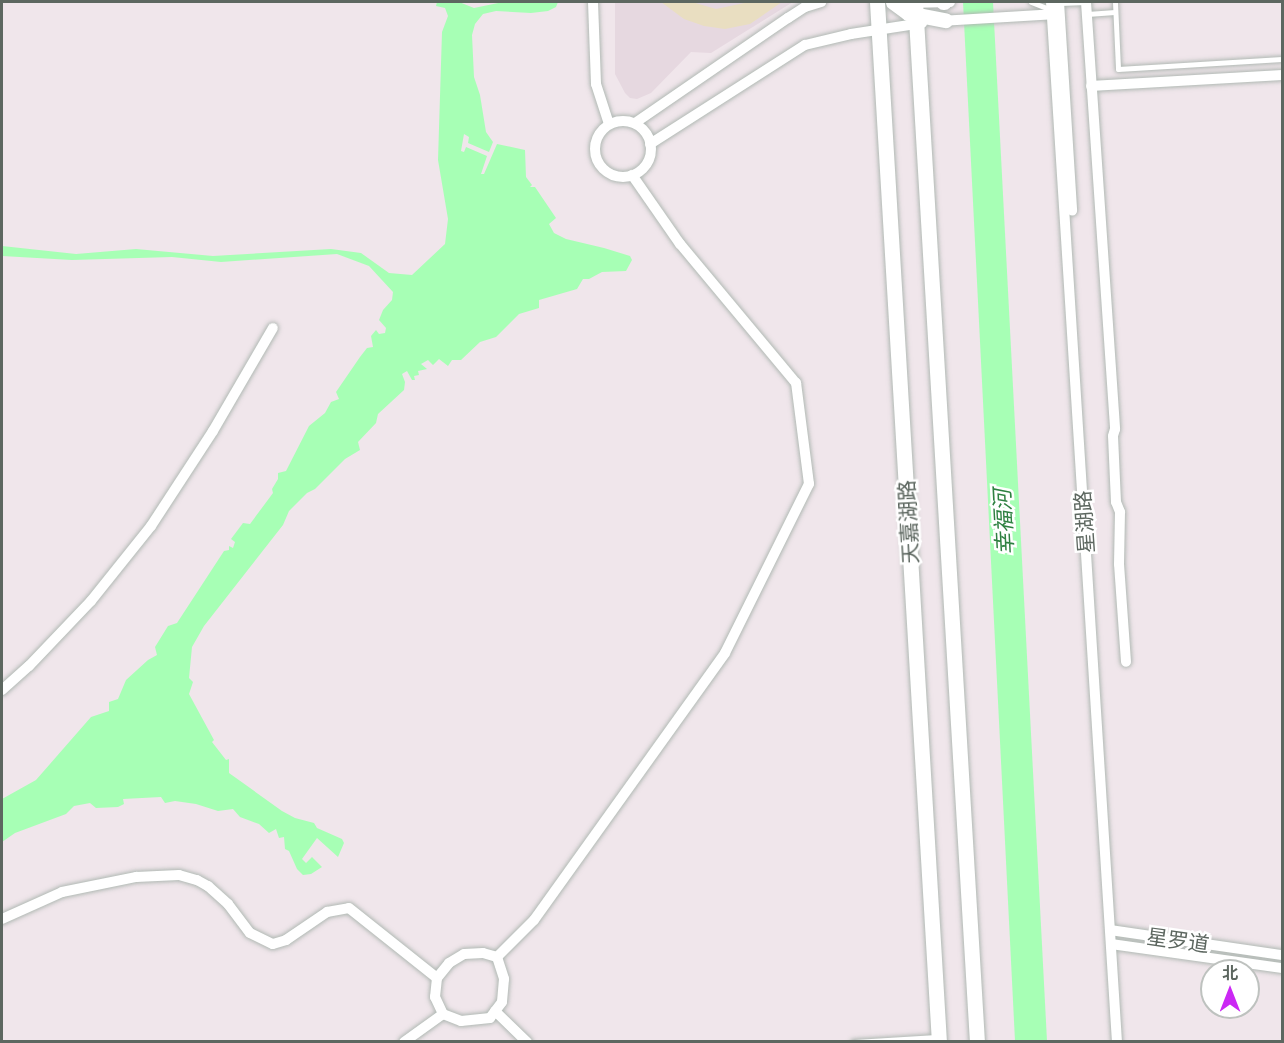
<!DOCTYPE html>
<html>
<head>
<meta charset="utf-8">
<style>
	body { margin:0 }
	#map { position:relative; width:1284px; height:1043px; overflow:hidden; background:#f0e6eb; font-family:Manrope,"Noto Sans SC",sans-serif }
	div>[style] { position:absolute }
	[style*='--x'] { left:calc(var(--x)*1px); top:calc(var(--y)*1px); width:calc(var(--w)*1px); rotate:calc(var(--a)*1deg) }
	.education>* { inset:0; background:#e6d8e0 }
	.green>* { inset:0; background:#e9dec1 }
	.water>* { inset:0; background:#a7ffb5 }
	.roads { filter:drop-shadow(0 0 2px #b1b9b4) drop-shadow(0 0 2px #b1b9b4) }
	.lane>* { height:5px; margin:-2.5px; padding:0 2.5px; transform-origin:2.5px; border-radius:2.5px; background:#fff }
	.street>* { height:10px; margin:-5px; padding:0 5px; transform-origin:5px; border-radius:5px; background:#fff }
	.street>.ring { margin:-5px; padding:0; box-sizing:content-box; background:none; border:10px solid #fff; border-radius:50% }
	.secondary>* { height:15px; margin:-7.5px; padding:0 7.5px; transform-origin:7.5px; border-radius:7.5px; background:#fff }
	span { translate:-50% -50%; white-space:nowrap; text-align:center; line-height:1.15; -webkit-text-stroke:5px #fff; paint-order:stroke }
	.street-label { font-size:21px; color:#5d6760 }
	.water-label { font-size:22px; color:#2e8141; font-style:italic }
	.frame { position:absolute; inset:0; border:3px solid #5d6760; pointer-events:none }
	.north { position:absolute; left:1200px; top:959px; width:60px; height:60px; box-sizing:border-box; background:#fff; border:2px solid #bec2bf; border-radius:50%; rotate:0deg; font-size:16px; font-weight:700; line-height:24px; text-align:center; color:#5d6760 }
	.north::after { content:''; display:block; margin:auto; width:21px; height:27px; background:#cb28f4; clip-path:polygon(50% 0,100% 100%,50% 72%,0 100%) }
</style>
</head>
<body>
<div id="map">
	<div class="education">
		<i style="clip-path:polygon(615px 2px,793px 2px,711px 53px,691px 52px,651px 93px,637px 99px,630px 98px,625px 93px,615px 74px)"></i>
	</div>
	<div class="green">
		<i style="clip-path:polygon(661px 2px,692px 2px,716px 9px,749px 2px,782px 2px,750px 24px,725px 29px,704px 26px,684px 19px)"></i>
	</div>
	<div class="water">
		<i style="clip-path:polygon(437px 2px,459px 2px,474px 8px,503px 2px,558px 2px,556px 7px,548px 11px,531px 13px,496px 11px,483px 14px,475px 24px,472px 35px,474px 77px,480px 95px,486px 132px,493px 142px,489px 152px,468px 143px,469px 137px,464px 134px,461px 151px,464px 152px,466px 147px,487px 156px,481px 174px,484px 174px,497px 144px,525px 150px,526px 177px,532px 185px,530px 187px,535px 187px,556px 218px,549px 224px,554px 233px,566px 239px,604px 248px,630px 256px,632px 260px,626px 271px,602px 272px,589px 279px,583px 279px,577px 289px,539px 300px,539px 308px,519px 314px,496px 337px,480px 342px,461px 360px,452px 360px,448px 366px,439px 359px,433px 365px,428px 360px,421px 364px,427px 369px,418px 371px,419px 375px,414px 376px,415px 380px,412px 380px,407px 371px,402px 374px,405px 382px,404px 390px,378px 414px,376px 423px,358px 442px,360px 450px,345px 459px,315px 489px,307px 493px,289px 511px,283px 525px,204px 626px,192px 647px,189px 678px,193px 682px,189px 694px,214px 740px,212px 742px,226px 760px,229px 759px,229px 773px,282px 811px,295px 818px,314px 823px,317px 828px,342px 839px,344px 843px,338px 857px,317px 838px,302px 859px,306px 863px,312px 857px,322px 867px,311px 874px,303px 875px,297px 869px,289px 851px,285px 849px,284px 837px,279px 838px,276px 829px,269px 833px,259px 824px,240px 817px,233px 809px,218px 811px,196px 804px,175px 801px,165px 803px,161px 797px,123px 799px,124px 804px,118px 807px,96px 808px,90px 803px,74px 806px,66px 814px,15px 833px,2px 842px,2px 799px,36px 780px,91px 717px,109px 711px,109px 702px,118px 699px,126px 680px,148px 660px,157px 655px,155px 647px,168px 626px,177px 623px,224px 551px,229px 550px,229px 546px,233px 548px,235px 542px,231px 539px,243px 523px,250px 524px,273px 493px,272px 489px,278px 479px,278px 473px,286px 471px,309px 426px,325px 413px,331px 402px,339px 399px,336px 392px,360px 357px,367px 348px,373px 347px,371px 336px,376px 330px,379px 334px,385px 333px,386px 328px,379px 320px,383px 310px,392px 300px,393px 292px,369px 266px,337px 254px,221px 262px,172px 257px,72px 260px,2px 256px,2px 246px,76px 254px,136px 249px,213px 256px,331px 249px,361px 253px,389px 273px,412px 275px,445px 244px,448px 219px,438px 160px,442px 32px,448px 16px,445px 8px,436px 6px)"></i>
		<i style="clip-path:polygon(963px 2px,993px 2px,1047px 1041px,1015px 1041px)"></i>
	</div>
	<div class="roads">
		<div class="lane">
			<i style="--x:1031;--y:2;--w:22;--a:21"></i>
			<i style="--x:1115;--y:2;--w:67;--a:87.4"></i>
			<i style="--x:1118;--y:69;--w:164;--a:-3.5"></i>
			<i style="--x:1060;--y:3;--w:26;--a:-2"></i>
			<i style="--x:1087;--y:14;--w:28;--a:-4"></i>
			<i style="--x:853;--y:1042;--w:85;--a:-3.4"></i>
		</div>
		<div class="street">
			<i style="--x:593;--y:2;--w:82;--a:87.9"></i>
			<i style="--x:596;--y:84;--w:42;--a:72"></i>
			<i style="--x:1051;--y:2;--w:1042;--a:86.37"></i>
			<i style="--x:1059;--y:2;--w:209;--a:86.4"></i>
			<i style="--x:1086;--y:2;--w:428;--a:86.1"></i>
			<i style="--x:1115;--y:429;--w:7;--a:106"></i>
			<i style="--x:1113;--y:436;--w:66;--a:87.4"></i>
			<i style="--x:1116;--y:502;--w:11;--a:68"></i>
			<i style="--x:1120;--y:512;--w:52;--a:91.1"></i>
			<i style="--x:1119;--y:564;--w:98;--a:85.9"></i>
			<i style="--x:909;--y:3;--w:41;--a:-1.4"></i>
			<i style="--x:940;--y:21;--w:117;--a:-3.4"></i>
			<i style="--x:1091;--y:86;--w:191;--a:-3.3"></i>
			<i class="ring" style="left:595px;top:121px;width:46px;height:46px"></i>
			<i style="--x:635;--y:123;--w:186;--a:-34.5"></i>
			<i style="--x:788;--y:18;--w:20;--a:-33"></i>
			<i style="--x:805;--y:7;--w:17;--a:-17"></i>
			<i style="--x:650;--y:144;--w:184;--a:-32.6"></i>
			<i style="--x:805;--y:45;--w:47;--a:-13.4"></i>
			<i style="--x:851;--y:34;--w:72;--a:-8.8"></i>
			<i style="--x:2;--y:690;--w:36;--a:-42"></i>
			<i style="--x:29;--y:666;--w:90;--a:-46.4"></i>
			<i style="--x:91;--y:601;--w:96;--a:-51.3"></i>
			<i style="--x:151;--y:526;--w:113;--a:-56.9"></i>
			<i style="--x:213;--y:431;--w:119;--a:-59.8"></i>
			<i style="--x:2;--y:919;--w:66;--a:-24.2"></i>
			<i style="--x:62;--y:892;--w:76;--a:-11.5"></i>
			<i style="--x:136;--y:877;--w:43;--a:-2.7"></i>
			<i style="--x:179;--y:875;--w:19;--a:16"></i>
			<i style="--x:197;--y:880;--w:13;--a:29"></i>
			<i style="--x:208;--y:886;--w:27;--a:42"></i>
			<i style="--x:228;--y:904;--w:36;--a:53"></i>
			<i style="--x:250;--y:933;--w:25;--a:26"></i>
			<i style="--x:273;--y:944;--w:14;--a:-17"></i>
			<i style="--x:286;--y:940;--w:50;--a:-34.3"></i>
			<i style="--x:327;--y:912;--w:22;--a:-10"></i>
			<i style="--x:349;--y:908;--w:112;--a:38.5"></i>
			<i style="--x:1110;--y:930;--w:174;--a:8.3"></i>
			<i style="--x:1111;--y:944;--w:173;--a:8"></i>
			<i style="--x:483;--y:953;--w:15;--a:16"></i>
			<i style="--x:497;--y:957;--w:23;--a:72"></i>
			<i style="--x:504;--y:979;--w:23;--a:95"></i>
			<i style="--x:502;--y:1002;--w:20;--a:127"></i>
			<i style="--x:490;--y:1018;--w:29;--a:174"></i>
			<i style="--x:461;--y:1021;--w:19;--a:-159"></i>
			<i style="--x:443;--y:1014;--w:19;--a:-115"></i>
			<i style="--x:435;--y:997;--w:19;--a:-84"></i>
			<i style="--x:437;--y:978;--w:19;--a:-51"></i>
			<i style="--x:449;--y:963;--w:17;--a:-31"></i>
			<i style="--x:464;--y:954;--w:19;--a:-3"></i>
			<i style="--x:497;--y:957;--w:52;--a:-45"></i>
			<i style="--x:534;--y:920;--w:328;--a:-54.4"></i>
			<i style="--x:725;--y:653;--w:189;--a:-63.6"></i>
			<i style="--x:809;--y:484;--w:102;--a:-97.3"></i>
			<i style="--x:796;--y:383;--w:181;--a:-129.8"></i>
			<i style="--x:680;--y:244;--w:84;--a:-124.8"></i>
			<i style="--x:495;--y:1011;--w:45;--a:44.1"></i>
			<i style="--x:404;--y:1042;--w:48;--a:-35.7"></i>
		</div>
		<div class="secondary">
			<i style="--x:877;--y:2;--w:1042;--a:86.59"></i>
			<i style="--x:893;--y:2;--w:19;--a:36"></i>
			<i style="--x:908;--y:13;--w:38;--a:11"></i>
			<i style="--x:915;--y:2;--w:1042;--a:86.59"></i>
			<i style="--x:943;--y:2;--w:1;--a:0"></i>
		</div>
	</div>
	<div class="street-label">
		<span style="left:908px;top:522px;rotate:-93deg">天嘉湖路</span>
		<span style="left:1084px;top:522px;rotate:-94deg">星湖路</span>
		<span style="left:1178px;top:940px;rotate:8deg">星罗道</span>
	</div>
	<div class="water-label">
		<span style="left:1004px;top:522px;rotate:-93deg">幸福河</span>
	</div>
	<div class="frame"></div>
	<div class="north">北</div>
</div>
</body>
</html>
